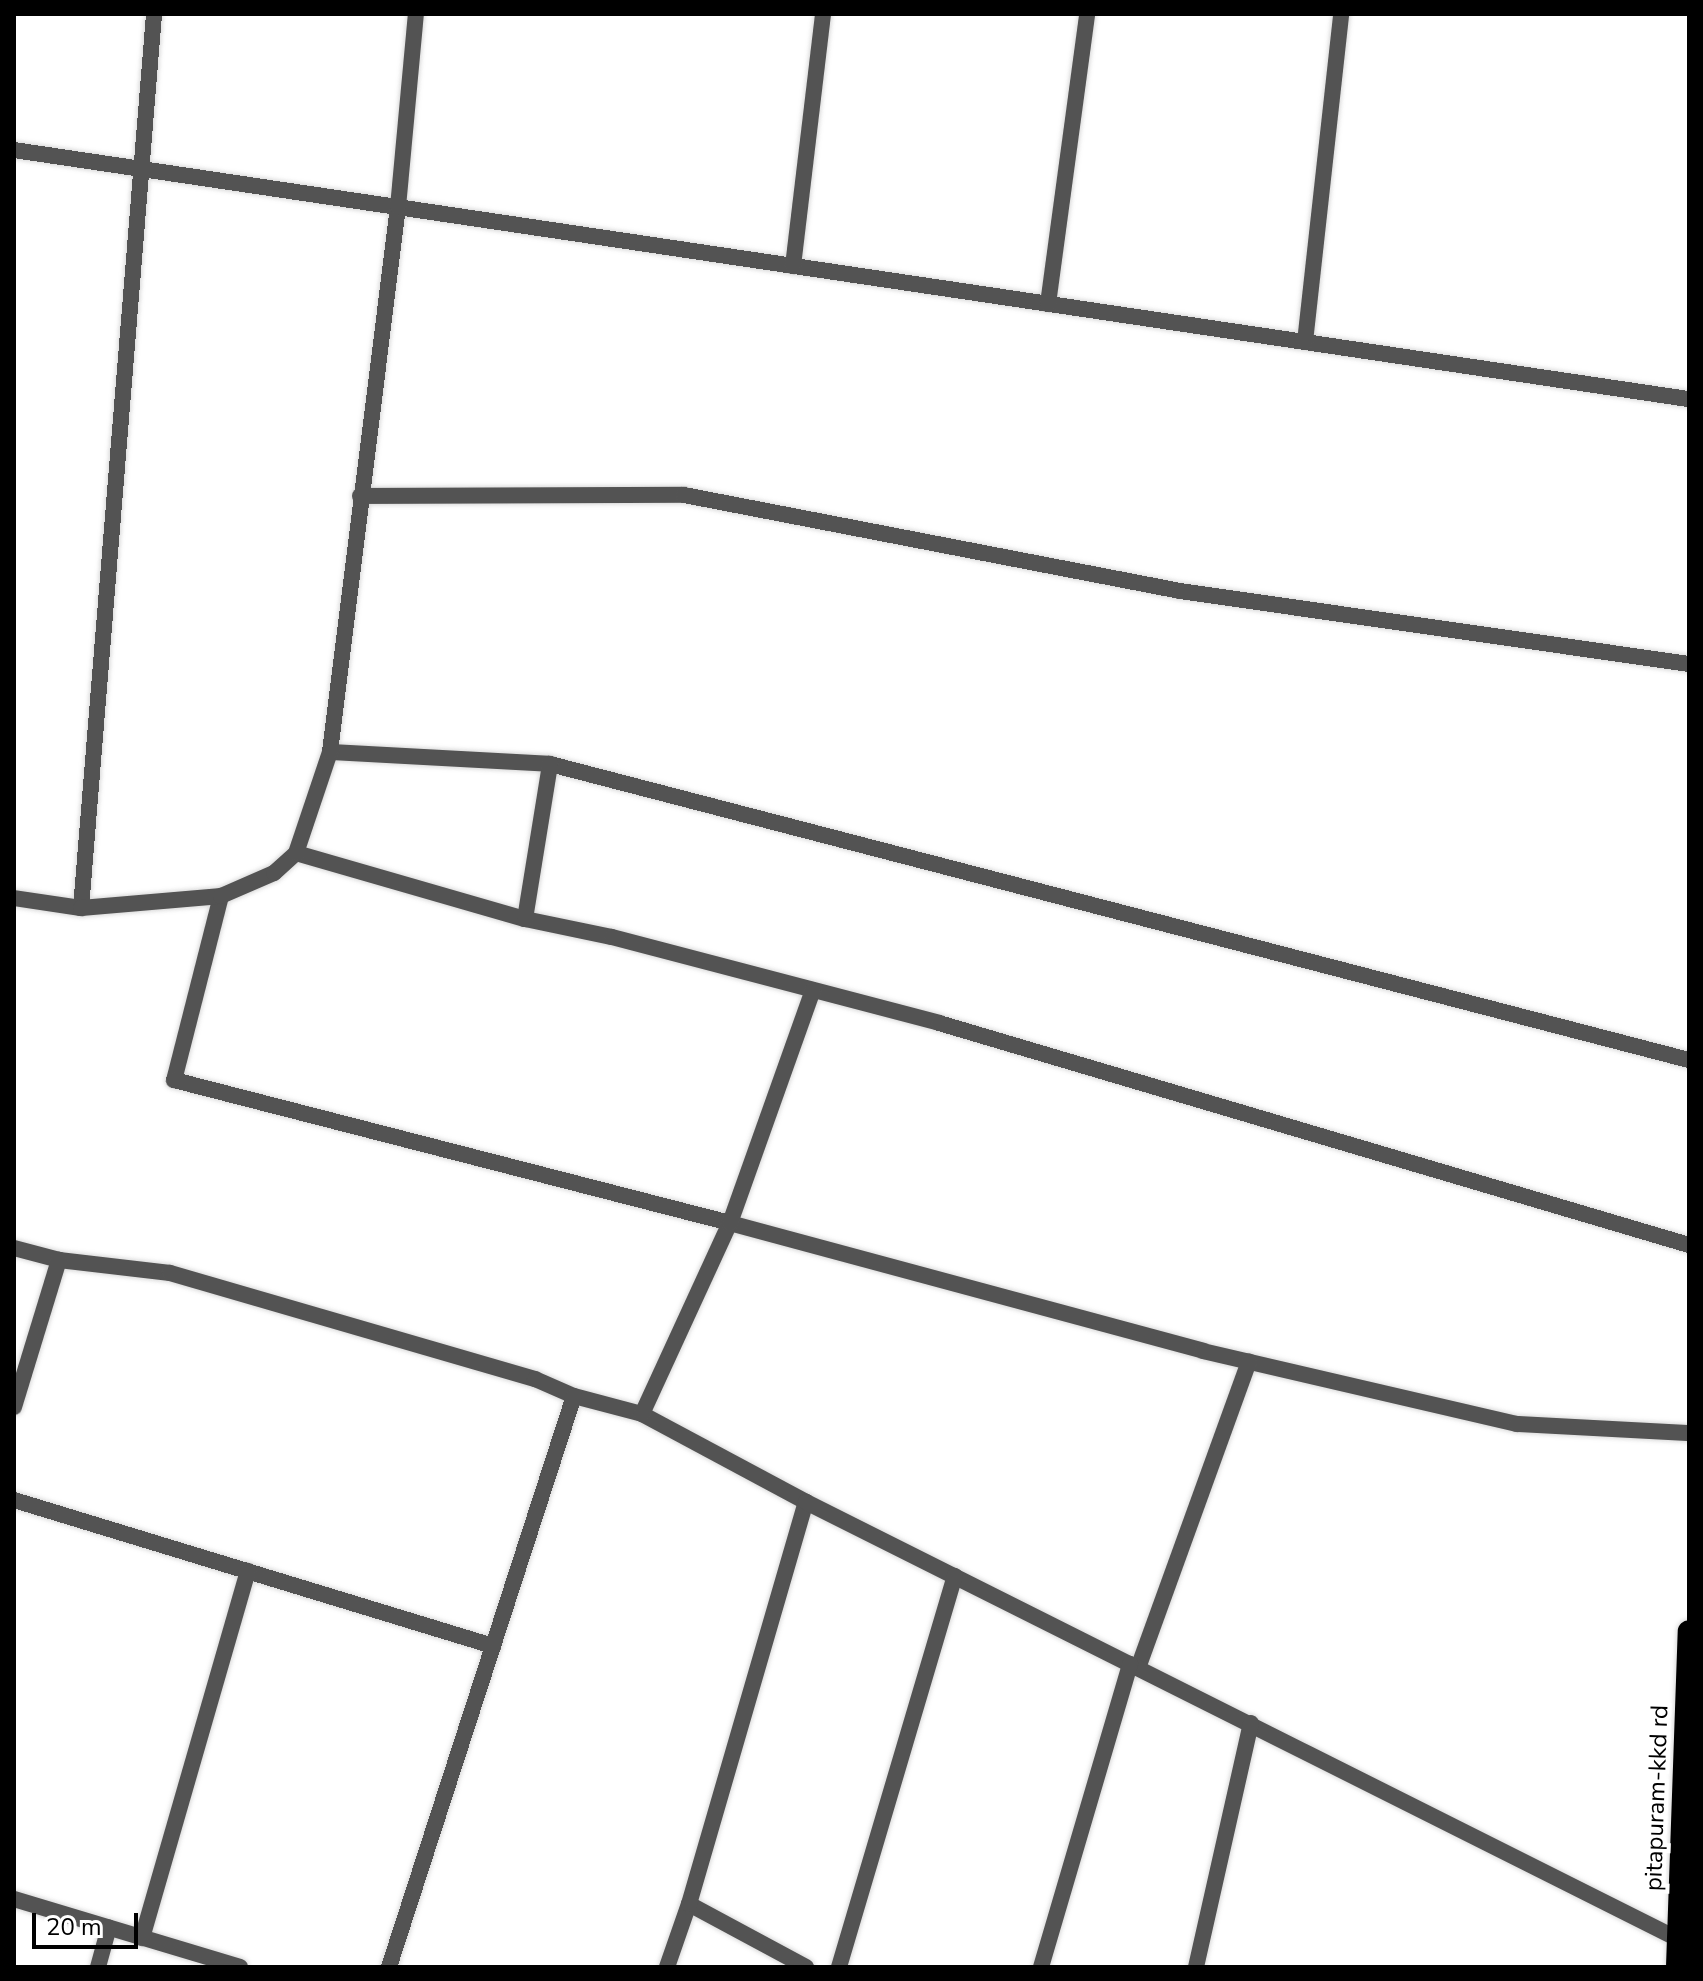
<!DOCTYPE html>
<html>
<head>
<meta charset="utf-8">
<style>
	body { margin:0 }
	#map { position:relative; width:1703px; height:1981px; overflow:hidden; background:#fff; font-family:"Nunito Sans",sans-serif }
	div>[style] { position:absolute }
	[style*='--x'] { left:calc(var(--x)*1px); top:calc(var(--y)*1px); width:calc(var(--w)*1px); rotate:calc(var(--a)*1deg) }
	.roads { filter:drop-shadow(0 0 2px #dbdbdb) drop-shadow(0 0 2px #dbdbdb) }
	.minor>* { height:16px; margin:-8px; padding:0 8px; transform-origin:8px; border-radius:8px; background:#535353 }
	.trunk>* { height:22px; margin:-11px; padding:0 11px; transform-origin:11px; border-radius:11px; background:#000 }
	span { translate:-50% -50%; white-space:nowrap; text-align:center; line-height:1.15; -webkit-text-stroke:8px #fff; paint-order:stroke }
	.street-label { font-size:24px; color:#000 }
	.frame { position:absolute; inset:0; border:16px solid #000; pointer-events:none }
	.scale { position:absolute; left:32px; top:1913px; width:106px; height:36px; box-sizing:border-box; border:4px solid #000; border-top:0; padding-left:10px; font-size:24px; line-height:28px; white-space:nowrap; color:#000; -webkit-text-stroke:6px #fff; paint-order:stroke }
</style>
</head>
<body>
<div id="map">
	<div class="roads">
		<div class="minor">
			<i style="--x:14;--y:150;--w:1693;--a:8.46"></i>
			<i style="--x:793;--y:266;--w:254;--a:-83.2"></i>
			<i style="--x:1048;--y:304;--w:293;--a:-82.3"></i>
			<i style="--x:1305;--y:342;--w:330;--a:-83.7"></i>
			<i style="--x:360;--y:496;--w:324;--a:-0.2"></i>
			<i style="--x:684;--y:495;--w:505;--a:10.95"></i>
			<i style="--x:1180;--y:591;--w:514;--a:8.16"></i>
			<i style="--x:330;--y:752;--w:220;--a:3.1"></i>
			<i style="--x:550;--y:764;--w:1177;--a:14.57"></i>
			<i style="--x:296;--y:853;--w:238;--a:16.1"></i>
			<i style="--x:525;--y:919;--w:89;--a:11.7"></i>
			<i style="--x:612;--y:937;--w:338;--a:14.7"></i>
			<i style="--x:939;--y:1023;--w:782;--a:16.49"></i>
			<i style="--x:221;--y:896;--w:190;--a:104.3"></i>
			<i style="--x:174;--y:1080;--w:574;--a:14.42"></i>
			<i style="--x:730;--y:1223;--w:490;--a:15.1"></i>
			<i style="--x:1203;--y:1351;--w:322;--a:13.1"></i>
			<i style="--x:1517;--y:1424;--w:172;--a:3"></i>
			<i style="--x:14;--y:898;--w:68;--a:8.5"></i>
			<i style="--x:81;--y:908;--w:897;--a:-85.33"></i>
			<i style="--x:81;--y:908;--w:141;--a:-4.9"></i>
			<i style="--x:221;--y:896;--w:58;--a:-23.5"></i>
			<i style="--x:274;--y:873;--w:30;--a:-42"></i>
			<i style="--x:296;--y:853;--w:107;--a:-71.4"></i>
			<i style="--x:330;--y:752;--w:549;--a:-82.89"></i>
			<i style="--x:398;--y:207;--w:194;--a:-84.7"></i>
			<i style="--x:525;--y:919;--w:157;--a:-80.8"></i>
			<i style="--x:14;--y:1248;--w:47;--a:14.9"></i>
			<i style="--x:59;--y:1260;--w:112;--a:6.7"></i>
			<i style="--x:170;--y:1273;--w:380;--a:16.2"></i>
			<i style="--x:535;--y:1379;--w:43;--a:23.6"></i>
			<i style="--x:574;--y:1396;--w:70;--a:14.8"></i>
			<i style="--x:642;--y:1414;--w:186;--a:28.2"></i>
			<i style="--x:14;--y:1407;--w:154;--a:-73"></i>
			<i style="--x:642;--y:1414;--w:210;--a:-65.3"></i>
			<i style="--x:730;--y:1223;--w:247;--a:-70.4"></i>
			<i style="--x:14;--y:1500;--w:501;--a:16.95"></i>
			<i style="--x:1138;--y:1668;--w:326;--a:-70.1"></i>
			<i style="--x:14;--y:1899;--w:236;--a:16.7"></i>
			<i style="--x:689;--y:1904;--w:133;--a:28.3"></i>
			<i style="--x:142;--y:1938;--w:382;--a:-73.9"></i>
			<i style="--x:98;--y:1967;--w:41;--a:-74.6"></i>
			<i style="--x:389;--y:1967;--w:600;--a:-72.05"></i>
			<i style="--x:667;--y:1967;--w:67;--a:-70.8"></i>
			<i style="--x:689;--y:1904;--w:419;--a:-73.8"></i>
			<i style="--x:806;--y:1502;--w:975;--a:26.62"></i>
			<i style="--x:839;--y:1967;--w:408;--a:-73.5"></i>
			<i style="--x:1041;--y:1967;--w:316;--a:-73.6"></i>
			<i style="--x:1196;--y:1967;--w:250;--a:-77.3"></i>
		</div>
		<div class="trunk">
			<i style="--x:1677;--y:1967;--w:336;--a:-88"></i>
		</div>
	</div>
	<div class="street-label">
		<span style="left:1657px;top:1798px;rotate:-88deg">pitapuram-kkd rd</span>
	</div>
	<div class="frame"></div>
	<div class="scale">20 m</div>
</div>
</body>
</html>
